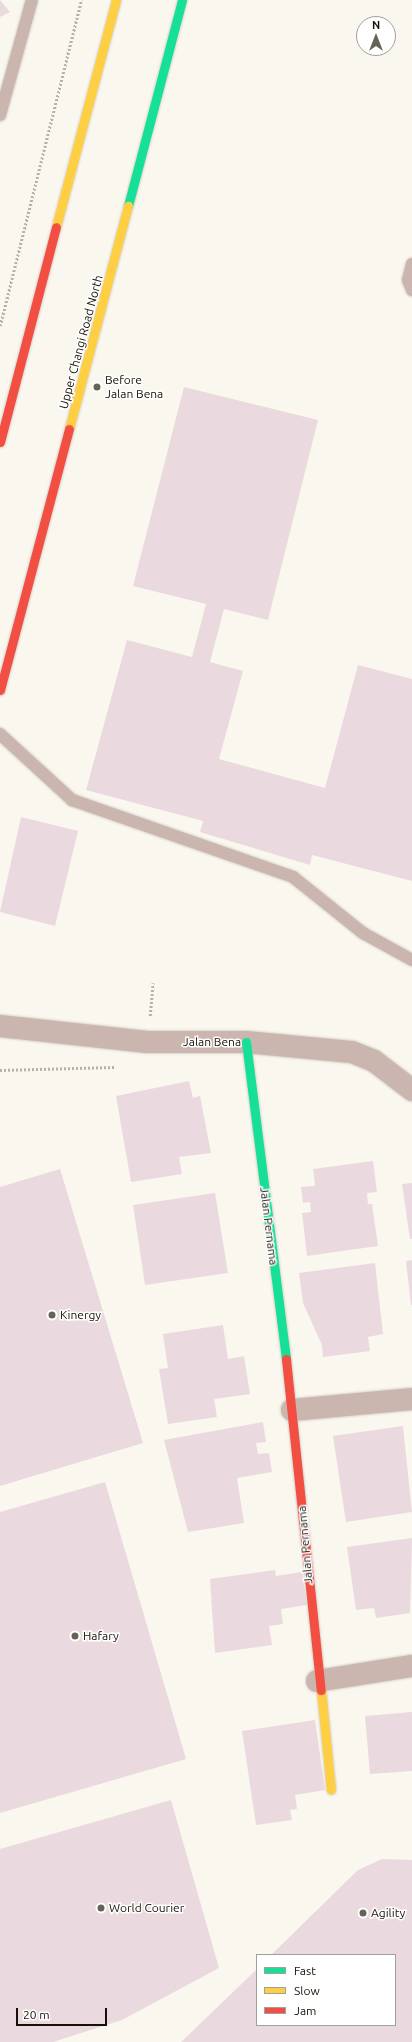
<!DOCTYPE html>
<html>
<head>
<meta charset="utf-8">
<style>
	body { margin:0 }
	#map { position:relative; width:412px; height:2042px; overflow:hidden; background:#faf7ef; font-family:Ubuntu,sans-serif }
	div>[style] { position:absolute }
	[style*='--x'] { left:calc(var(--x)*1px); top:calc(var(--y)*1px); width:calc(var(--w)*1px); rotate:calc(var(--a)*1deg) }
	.building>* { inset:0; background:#eadadf }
	.path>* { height:2.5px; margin-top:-1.25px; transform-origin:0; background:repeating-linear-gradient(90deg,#bcafa8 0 2px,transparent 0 4px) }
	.roads { filter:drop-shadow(0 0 1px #d5d1ca) drop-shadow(0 0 1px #d5d1ca) }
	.lane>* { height:12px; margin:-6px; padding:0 6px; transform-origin:6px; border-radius:6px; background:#cab6ae }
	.street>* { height:22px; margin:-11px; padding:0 11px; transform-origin:11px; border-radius:11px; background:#cab6ae }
	.fast>* { height:9px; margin:-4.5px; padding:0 4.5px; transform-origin:4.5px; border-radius:4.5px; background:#16e098 }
	.slow>* { height:9px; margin:-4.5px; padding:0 4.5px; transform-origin:4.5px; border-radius:4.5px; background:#ffcf43 }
	.jam>* { height:9px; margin:-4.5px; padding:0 4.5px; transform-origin:4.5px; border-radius:4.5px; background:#f24e42 }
	.dots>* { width:11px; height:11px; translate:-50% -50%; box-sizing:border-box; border:2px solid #fff; border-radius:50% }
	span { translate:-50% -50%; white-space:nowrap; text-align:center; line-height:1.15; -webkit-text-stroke:3px #fff; paint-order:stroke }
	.street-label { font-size:12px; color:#171105 }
	.poi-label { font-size:12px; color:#171105 }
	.left { translate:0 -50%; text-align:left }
	.legend { position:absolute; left:256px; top:1954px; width:140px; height:72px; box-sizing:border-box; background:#fff; border:1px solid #a2a09b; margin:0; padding:5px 7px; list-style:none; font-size:12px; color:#171105 }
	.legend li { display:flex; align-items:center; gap:8px; height:20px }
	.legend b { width:20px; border:1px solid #a2a09b }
	.north { position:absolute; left:356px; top:16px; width:40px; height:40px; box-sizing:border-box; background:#fff; border:1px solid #a2a09b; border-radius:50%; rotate:0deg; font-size:11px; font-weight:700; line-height:16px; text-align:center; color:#171105 }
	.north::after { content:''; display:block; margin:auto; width:14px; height:18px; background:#666257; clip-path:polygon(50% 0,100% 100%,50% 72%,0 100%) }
	.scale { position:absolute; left:16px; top:2008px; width:91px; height:18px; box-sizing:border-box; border:2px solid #171105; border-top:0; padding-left:5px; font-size:12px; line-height:14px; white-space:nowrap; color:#171105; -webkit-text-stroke:3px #fff; paint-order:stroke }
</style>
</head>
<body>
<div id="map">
	<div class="building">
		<i style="clip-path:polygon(0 0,10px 12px,0 17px)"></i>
		<i style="clip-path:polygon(184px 387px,318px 420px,268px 620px,224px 609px,210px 662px,243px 671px,219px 759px,325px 788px,358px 665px,412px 679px,412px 881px,312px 855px,310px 865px,200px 832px,203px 821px,86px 790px,127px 640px,192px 657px,206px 604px,133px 586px)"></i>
		<i style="clip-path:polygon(21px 817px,78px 831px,55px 926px,0 912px)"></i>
		<i style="clip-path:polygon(189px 1081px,193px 1098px,200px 1096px,211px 1153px,179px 1157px,182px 1174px,131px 1182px,116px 1096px)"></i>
		<i style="clip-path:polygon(373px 1161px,377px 1192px,367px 1193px,368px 1204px,372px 1204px,378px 1246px,307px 1256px,302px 1213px,311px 1212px,310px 1202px,303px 1203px,301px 1187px,315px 1186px,313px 1169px)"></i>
		<i style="clip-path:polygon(60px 1169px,143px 1443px,0 1486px,0 1187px)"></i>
		<i style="clip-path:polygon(412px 1183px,412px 1239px,410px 1239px,402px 1184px)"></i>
		<i style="clip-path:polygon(215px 1193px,228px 1273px,145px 1285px,133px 1205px)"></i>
		<i style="clip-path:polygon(412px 1260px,412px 1305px,411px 1305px,406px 1261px)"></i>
		<i style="clip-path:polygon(375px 1263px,383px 1334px,368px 1337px,370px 1351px,323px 1357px,322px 1345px,303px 1303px,299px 1273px)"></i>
		<i style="clip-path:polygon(223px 1325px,228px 1359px,244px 1356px,250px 1394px,214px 1399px,217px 1417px,168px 1424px,159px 1369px,168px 1368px,163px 1334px)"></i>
		<i style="clip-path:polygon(263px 1422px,266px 1442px,256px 1443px,258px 1454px,269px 1453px,272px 1472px,237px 1478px,244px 1523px,188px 1532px,164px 1440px)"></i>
		<i style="clip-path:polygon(403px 1426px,412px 1512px,346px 1522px,333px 1436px)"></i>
		<i style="clip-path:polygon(105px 1482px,186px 1759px,0 1813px,0 1512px)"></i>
		<i style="clip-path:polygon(412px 1538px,410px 1613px,376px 1618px,374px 1608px,356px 1610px,347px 1547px)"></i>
		<i style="clip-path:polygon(275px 1570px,276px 1576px,302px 1572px,307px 1605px,281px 1609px,283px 1624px,269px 1626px,272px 1645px,215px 1653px,210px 1579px)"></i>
		<i style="clip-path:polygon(412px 1712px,412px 1771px,370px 1774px,365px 1716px)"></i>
		<i style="clip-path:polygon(315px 1720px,325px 1790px,295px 1795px,297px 1809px,290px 1810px,292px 1820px,256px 1825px,242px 1731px)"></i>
		<i style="clip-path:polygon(171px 1800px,219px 1968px,122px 2020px,53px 2042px,0 2042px,0 1849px)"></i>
		<i style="clip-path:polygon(382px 1859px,412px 1860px,412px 2042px,181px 2042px,257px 1969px,257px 2025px,395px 2025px,395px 1955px,271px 1955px,358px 1870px)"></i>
	</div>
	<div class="path">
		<i style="--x:0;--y:326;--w:336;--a:-76"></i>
		<i style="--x:150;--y:1016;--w:33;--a:-85"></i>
		<i style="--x:0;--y:1070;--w:115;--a:-1.5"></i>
	</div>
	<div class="roads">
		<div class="lane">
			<i style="--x:0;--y:115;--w:119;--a:-74.5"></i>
			<i style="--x:412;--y:264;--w:16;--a:104"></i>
			<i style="--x:408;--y:280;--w:11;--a:68"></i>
			<i style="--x:0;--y:734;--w:98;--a:42.5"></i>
			<i style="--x:72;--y:800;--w:234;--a:19.2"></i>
			<i style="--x:293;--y:877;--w:90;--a:38.7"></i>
			<i style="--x:363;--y:933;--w:56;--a:28.9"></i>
		</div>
		<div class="street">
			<i style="--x:0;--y:1026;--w:148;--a:6.2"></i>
			<i style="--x:147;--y:1042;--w:99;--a:0"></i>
			<i style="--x:246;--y:1042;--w:106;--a:5.4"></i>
			<i style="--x:352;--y:1052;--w:24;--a:22"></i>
			<i style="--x:374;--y:1061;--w:48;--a:37.3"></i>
			<i style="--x:292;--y:1410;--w:121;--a:-5.2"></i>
			<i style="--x:317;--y:1681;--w:96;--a:-9"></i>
		</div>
		<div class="fast">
			<i style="--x:128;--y:206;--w:213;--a:-75.3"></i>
			<i style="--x:246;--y:1042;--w:320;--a:82.8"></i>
		</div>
		<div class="slow">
			<i style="--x:56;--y:227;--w:235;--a:-75.2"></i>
			<i style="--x:69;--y:429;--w:231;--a:-75.2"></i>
			<i style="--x:321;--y:1690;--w:100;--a:84.3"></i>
		</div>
		<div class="jam">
			<i style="--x:0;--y:442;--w:222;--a:-75.4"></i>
			<i style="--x:0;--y:690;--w:270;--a:-75.2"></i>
			<i style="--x:286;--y:1359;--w:333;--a:84"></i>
		</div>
	</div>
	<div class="dots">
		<i style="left:97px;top:387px;background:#666257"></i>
		<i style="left:52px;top:1315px;background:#666257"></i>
		<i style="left:75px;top:1636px;background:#666257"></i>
		<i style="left:101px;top:1908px;background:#666257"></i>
		<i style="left:363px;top:1913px;background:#666257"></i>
	</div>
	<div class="street-label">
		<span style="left:81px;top:342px;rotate:-75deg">Upper Changi Road North</span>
		<span style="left:212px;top:1042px">Jalan Bena</span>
		<span style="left:269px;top:1226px;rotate:83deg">Jalan Pernama</span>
		<span style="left:305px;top:1545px;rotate:-95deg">Jalan Pernama</span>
	</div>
	<div class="poi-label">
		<span class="left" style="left:105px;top:387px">Before<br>Jalan Bena</span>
		<span class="left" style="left:60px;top:1315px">Kinergy</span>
		<span class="left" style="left:83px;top:1636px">Hafary</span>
		<span class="left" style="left:109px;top:1908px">World Courier</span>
		<span class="left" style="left:371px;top:1913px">Agility</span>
	</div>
	<ul class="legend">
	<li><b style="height:5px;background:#16e098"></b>Fast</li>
	<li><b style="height:5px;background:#ffcf43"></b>Slow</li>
	<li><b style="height:5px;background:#f24e42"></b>Jam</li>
	</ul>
	<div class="north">N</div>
	<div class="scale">20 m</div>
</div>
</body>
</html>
